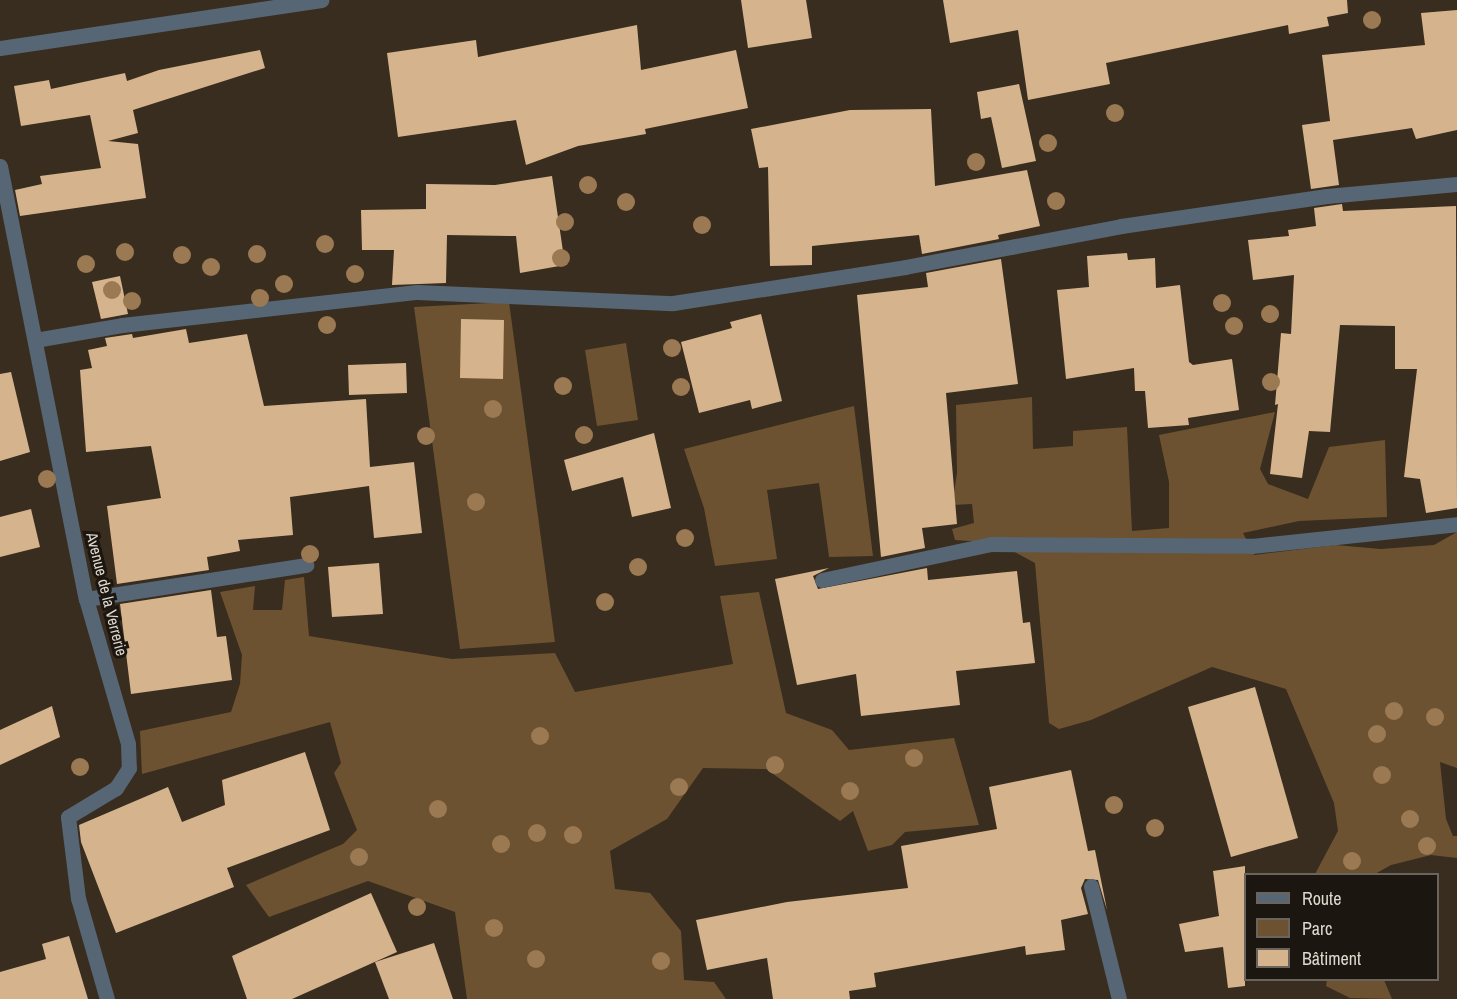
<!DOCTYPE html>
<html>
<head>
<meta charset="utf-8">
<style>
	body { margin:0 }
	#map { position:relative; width:1457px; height:999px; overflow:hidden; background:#392d1f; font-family:"Archivo Narrow",sans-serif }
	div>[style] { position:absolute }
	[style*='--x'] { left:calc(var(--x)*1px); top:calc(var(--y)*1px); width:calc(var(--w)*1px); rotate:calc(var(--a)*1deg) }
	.green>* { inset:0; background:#6d5231 }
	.building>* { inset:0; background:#d5b48d }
	.street>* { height:15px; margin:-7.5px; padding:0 7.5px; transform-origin:7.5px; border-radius:7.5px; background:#576674 }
	.trees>* { width:18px; height:18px; margin:-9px; border-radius:50%; background:#9a7953 }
	span { translate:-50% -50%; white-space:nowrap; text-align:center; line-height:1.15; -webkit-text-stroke:6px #1c1610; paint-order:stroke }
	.street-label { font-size:16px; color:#dfd8cf }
	.legend { position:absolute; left:1244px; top:873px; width:195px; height:108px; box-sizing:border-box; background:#1c1610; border:2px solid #6a645c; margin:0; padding:8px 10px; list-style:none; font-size:18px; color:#dfd8cf }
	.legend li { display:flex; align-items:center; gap:12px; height:30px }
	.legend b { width:30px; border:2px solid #6a645c }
</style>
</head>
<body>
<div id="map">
	<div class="green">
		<i style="clip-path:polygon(509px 302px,555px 642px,460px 649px,414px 307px)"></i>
		<i style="clip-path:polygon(626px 343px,638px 420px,597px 426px,585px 350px)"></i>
		<i style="clip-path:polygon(1032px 397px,1033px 449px,1073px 446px,1073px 431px,1127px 427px,1132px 531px,1169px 528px,1169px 482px,1159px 435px,1275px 412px,1260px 469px,1268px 484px,1308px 499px,1329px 447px,1385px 440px,1387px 517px,1299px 521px,1243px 533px,1254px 555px,1335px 545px,1381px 549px,1434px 545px,1457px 532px,1457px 768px,1440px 762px,1446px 819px,1453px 836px,1457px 836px,1457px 858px,1431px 855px,1391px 865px,1375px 874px,1315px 874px,1338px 831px,1334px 803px,1286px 689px,1212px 667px,1091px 720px,1059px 729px,1049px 723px,1035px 563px,998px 543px,955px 540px,952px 529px,974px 523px,972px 504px,952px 505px,957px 473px,956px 405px)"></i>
		<i style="clip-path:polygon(854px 406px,873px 556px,829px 557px,819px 483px,767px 490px,777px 559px,715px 566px,704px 508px,684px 449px)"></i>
		<i style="clip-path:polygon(304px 577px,309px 636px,452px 659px,555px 653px,575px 692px,733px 664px,720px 596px,759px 592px,786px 713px,832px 730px,849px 750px,954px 738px,979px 825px,905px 832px,892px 845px,868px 851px,853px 811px,840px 821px,766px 769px,703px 768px,667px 819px,610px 851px,615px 889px,650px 893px,681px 931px,684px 980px,714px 982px,726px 999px,467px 999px,455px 912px,368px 881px,269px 917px,246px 885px,343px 844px,357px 830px,334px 773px,341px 763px,330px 722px,142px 774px,140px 731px,231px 712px,240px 684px,242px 655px,220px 592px,255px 586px,253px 610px,282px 610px,285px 580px)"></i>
		<i style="clip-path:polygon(1327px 980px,1384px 980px,1392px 999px,1350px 998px,1326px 986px)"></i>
	</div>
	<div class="building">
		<i style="clip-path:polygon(741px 0,806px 0,812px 38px,748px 48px)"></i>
		<i style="clip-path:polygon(943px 0,1347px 0,1348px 13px,1327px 17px,1329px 26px,1289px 34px,1288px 25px,1106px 63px,1110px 84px,1028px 100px,1018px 30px,950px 43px)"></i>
		<i style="clip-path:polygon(1457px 10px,1457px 130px,1416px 139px,1412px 128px,1333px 140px,1339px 185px,1311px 189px,1302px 125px,1330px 121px,1331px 129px,1322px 55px,1425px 45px,1421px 13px)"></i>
		<i style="clip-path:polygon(637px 25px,641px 70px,736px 50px,748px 108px,645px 129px,646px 134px,578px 146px,526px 165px,516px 120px,398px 137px,387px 53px,476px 40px,478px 57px)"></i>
		<i style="clip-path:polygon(260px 50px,265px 68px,133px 110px,138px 133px,108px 141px,138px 144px,146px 198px,20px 216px,15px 190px,42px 184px,40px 176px,101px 168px,90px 115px,21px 126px,14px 86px,49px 80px,51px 89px,125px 73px,127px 81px,159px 70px)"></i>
		<i style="clip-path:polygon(1019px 84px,1036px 161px,1002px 168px,991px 117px,981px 119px,977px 92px)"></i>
		<i style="clip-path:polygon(931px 109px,935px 186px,1027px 170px,1040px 226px,998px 235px,999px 239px,922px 254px,919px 235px,812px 246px,812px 265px,770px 266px,768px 167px,759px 168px,751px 129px,850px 110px)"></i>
		<i style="clip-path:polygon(552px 176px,565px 265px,520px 273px,516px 236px,447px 235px,446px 283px,392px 285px,394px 250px,362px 250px,361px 210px,426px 209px,426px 184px,495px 185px)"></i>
		<i style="clip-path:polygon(1342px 204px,1343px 211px,1456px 206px,1457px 508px,1426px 513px,1420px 479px,1404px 477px,1417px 369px,1395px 369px,1395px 326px,1340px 325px,1330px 432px,1309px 431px,1302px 478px,1270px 474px,1278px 404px,1275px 405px,1281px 333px,1291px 334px,1294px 275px,1253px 280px,1248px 240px,1289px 236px,1288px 230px,1316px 226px,1314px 208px)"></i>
		<i style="clip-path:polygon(1127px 253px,1128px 260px,1155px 258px,1156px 288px,1180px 285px,1189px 362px,1193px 365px,1232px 359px,1239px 410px,1188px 418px,1189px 425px,1148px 428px,1145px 391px,1135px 391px,1134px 368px,1066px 379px,1057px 290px,1089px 287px,1087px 256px)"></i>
		<i style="clip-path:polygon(1001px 259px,1018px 384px,946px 393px,957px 524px,922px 528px,925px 548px,881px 557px,857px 295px,928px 287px,926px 273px)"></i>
		<i style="clip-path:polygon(120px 276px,128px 314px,101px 319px,92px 282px)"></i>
		<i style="clip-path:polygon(761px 314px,782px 401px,752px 409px,750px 400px,699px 413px,681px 342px,732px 328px,730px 322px)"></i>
		<i style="clip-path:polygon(461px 319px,504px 320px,503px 379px,460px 378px)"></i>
		<i style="clip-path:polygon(186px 329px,189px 343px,247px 334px,264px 406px,366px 399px,370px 467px,414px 462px,422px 533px,374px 538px,369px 486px,290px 497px,293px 535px,238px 540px,240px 551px,207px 557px,209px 570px,117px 584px,107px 506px,161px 498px,151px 446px,86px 452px,80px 370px,92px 368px,88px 350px,107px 346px,105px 338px,132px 334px,133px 338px)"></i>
		<i style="clip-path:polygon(406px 363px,407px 393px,349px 395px,348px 365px)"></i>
		<i style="clip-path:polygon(11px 372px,30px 452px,0 461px,0 374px)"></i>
		<i style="clip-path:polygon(654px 433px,671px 508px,632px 517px,623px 477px,572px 491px,564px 460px)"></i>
		<i style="clip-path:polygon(31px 509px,40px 547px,0 557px,0 517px)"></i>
		<i style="clip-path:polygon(379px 563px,383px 614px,332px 617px,328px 567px)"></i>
		<i style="clip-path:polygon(829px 568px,813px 576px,818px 589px,927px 568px,928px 580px,1017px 571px,1023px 623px,1030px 622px,1035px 663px,956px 671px,960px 705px,861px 716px,856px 674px,797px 685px,775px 579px)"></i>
		<i style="clip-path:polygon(211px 590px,217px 637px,226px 636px,232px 680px,131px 694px,120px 604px)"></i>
		<i style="clip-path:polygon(1255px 687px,1298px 838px,1231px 857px,1188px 707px)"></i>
		<i style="clip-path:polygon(52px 706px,60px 737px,0 765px,0 730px)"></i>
		<i style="clip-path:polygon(305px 752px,330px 830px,227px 868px,234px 887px,116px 933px,81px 842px,79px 825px,168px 787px,182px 822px,225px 805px,222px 780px)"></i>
		<i style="clip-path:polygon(1071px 770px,1088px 851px,1095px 850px,1107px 910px,1098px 880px,1085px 879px,1081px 888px,1088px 914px,1061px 920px,1065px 950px,1026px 955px,1025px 946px,874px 973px,876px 987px,849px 991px,850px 999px,773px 999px,767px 958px,707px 970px,696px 920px,787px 902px,908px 888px,901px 846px,997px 829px,989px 787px)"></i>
		<i style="clip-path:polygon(1245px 866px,1245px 986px,1228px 988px,1223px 947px,1185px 952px,1179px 924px,1219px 916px,1213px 871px)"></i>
		<i style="clip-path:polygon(371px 893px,397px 952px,292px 999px,247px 999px,232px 956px)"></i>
		<i style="clip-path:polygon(69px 936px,88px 999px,0 999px,0 972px,46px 959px,42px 944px)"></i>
		<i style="clip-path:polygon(434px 943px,453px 999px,389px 999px,375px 962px)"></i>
	</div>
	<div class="street">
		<i style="--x:0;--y:48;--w:325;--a:-8.5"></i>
		<i style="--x:0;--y:166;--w:441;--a:78.8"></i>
		<i style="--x:86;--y:599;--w:151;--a:73.8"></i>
		<i style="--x:128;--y:744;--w:24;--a:88"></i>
		<i style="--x:129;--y:768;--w:24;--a:123"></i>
		<i style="--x:116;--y:788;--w:56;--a:148.9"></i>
		<i style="--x:68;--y:817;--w:82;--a:83"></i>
		<i style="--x:78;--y:898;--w:105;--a:74"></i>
		<i style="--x:35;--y:340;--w:88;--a:-9.8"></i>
		<i style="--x:122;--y:325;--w:297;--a:-6.4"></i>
		<i style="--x:417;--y:292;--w:256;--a:2.5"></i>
		<i style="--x:673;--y:303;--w:235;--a:-8.8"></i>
		<i style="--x:905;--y:267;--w:220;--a:-10.7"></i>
		<i style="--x:1121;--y:226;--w:208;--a:-8.3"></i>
		<i style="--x:1327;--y:196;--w:131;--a:-5.3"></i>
		<i style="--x:822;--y:580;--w:173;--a:-12"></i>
		<i style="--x:991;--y:544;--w:261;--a:0.4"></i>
		<i style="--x:1252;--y:546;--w:206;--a:-6.1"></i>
		<i style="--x:86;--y:599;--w:223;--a:-8.8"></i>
		<i style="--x:1091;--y:886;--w:116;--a:76.1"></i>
	</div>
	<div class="trees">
		<i style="left:1372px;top:20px"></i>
		<i style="left:1115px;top:113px"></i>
		<i style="left:1048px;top:143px"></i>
		<i style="left:976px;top:162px"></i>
		<i style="left:588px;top:185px"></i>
		<i style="left:1056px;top:201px"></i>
		<i style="left:626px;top:202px"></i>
		<i style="left:565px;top:222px"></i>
		<i style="left:702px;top:225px"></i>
		<i style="left:325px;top:244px"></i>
		<i style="left:125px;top:252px"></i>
		<i style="left:257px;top:254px"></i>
		<i style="left:182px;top:255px"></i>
		<i style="left:561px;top:258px"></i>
		<i style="left:86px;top:264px"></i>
		<i style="left:211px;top:267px"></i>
		<i style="left:355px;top:274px"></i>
		<i style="left:284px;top:284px"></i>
		<i style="left:112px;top:290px"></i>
		<i style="left:260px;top:298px"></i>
		<i style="left:132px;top:301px"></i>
		<i style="left:1222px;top:303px"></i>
		<i style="left:1270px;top:314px"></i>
		<i style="left:327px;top:325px"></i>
		<i style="left:1234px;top:326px"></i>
		<i style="left:672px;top:348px"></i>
		<i style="left:1271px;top:382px"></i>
		<i style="left:563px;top:386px"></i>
		<i style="left:681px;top:387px"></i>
		<i style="left:493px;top:409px"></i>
		<i style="left:584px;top:435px"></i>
		<i style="left:426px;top:436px"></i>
		<i style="left:47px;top:479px"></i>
		<i style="left:476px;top:502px"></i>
		<i style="left:685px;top:538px"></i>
		<i style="left:310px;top:554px"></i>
		<i style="left:638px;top:567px"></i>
		<i style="left:605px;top:602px"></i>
		<i style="left:1394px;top:711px"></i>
		<i style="left:1435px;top:717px"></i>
		<i style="left:1377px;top:734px"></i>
		<i style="left:540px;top:736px"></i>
		<i style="left:914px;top:758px"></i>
		<i style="left:775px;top:765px"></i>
		<i style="left:80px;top:767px"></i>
		<i style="left:1382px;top:775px"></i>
		<i style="left:679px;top:787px"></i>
		<i style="left:850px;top:791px"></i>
		<i style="left:1114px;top:805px"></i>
		<i style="left:438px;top:809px"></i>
		<i style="left:1410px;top:819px"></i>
		<i style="left:1155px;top:828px"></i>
		<i style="left:537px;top:833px"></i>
		<i style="left:573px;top:835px"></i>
		<i style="left:501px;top:844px"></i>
		<i style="left:1427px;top:846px"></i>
		<i style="left:359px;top:857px"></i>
		<i style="left:1352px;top:861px"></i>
		<i style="left:417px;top:907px"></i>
		<i style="left:494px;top:928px"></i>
		<i style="left:536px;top:959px"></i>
		<i style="left:661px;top:961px"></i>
	</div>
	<div class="street-label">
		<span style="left:107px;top:594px;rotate:76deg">Avenue de la Verrerie</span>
	</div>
	<ul class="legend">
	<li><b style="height:8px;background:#576674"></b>Route</li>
	<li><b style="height:16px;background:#6d5231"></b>Parc</li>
	<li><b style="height:16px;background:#d5b48d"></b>Bâtiment</li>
	</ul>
</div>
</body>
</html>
